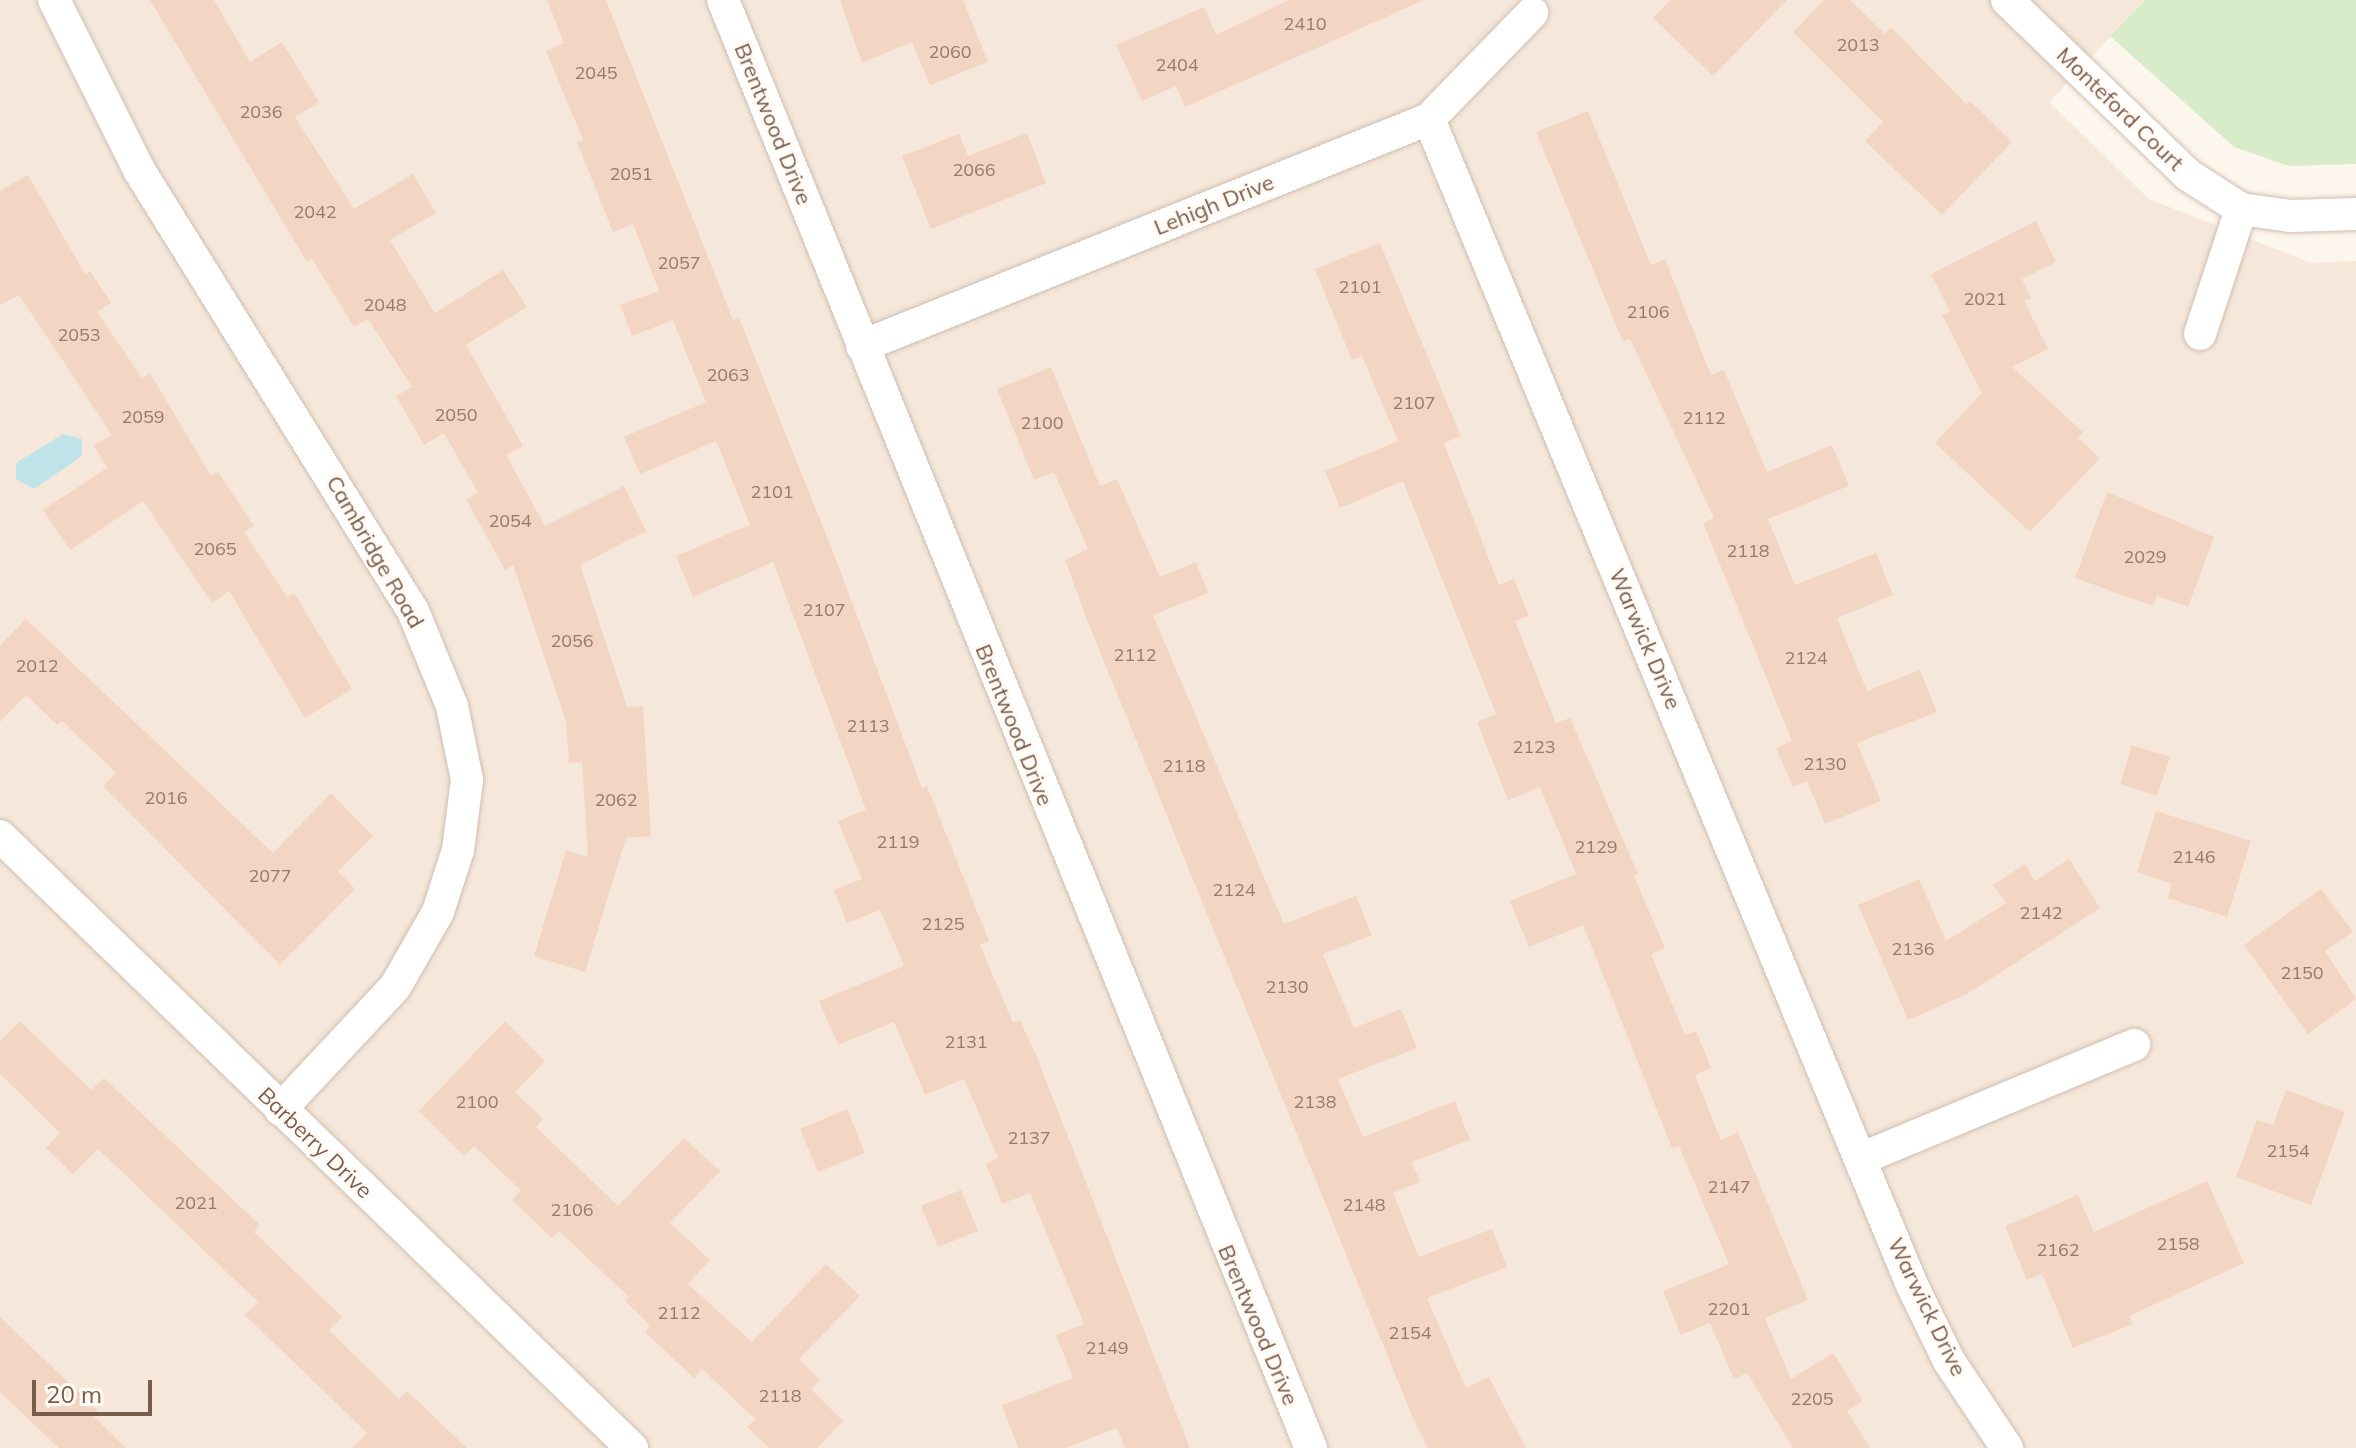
<!DOCTYPE html>
<html>
<head>
<meta charset="utf-8">
<style>
	body { margin:0 }
	#map { position:relative; width:2356px; height:1448px; overflow:hidden; background:#fdf6ec; font-family:Mulish,sans-serif }
	div>[style] { position:absolute }
	[style*='--x'] { left:calc(var(--x)*1px); top:calc(var(--y)*1px); width:calc(var(--w)*1px); rotate:calc(var(--a)*1deg) }
	.residential>* { inset:0; background:#f5e8da }
	.green>* { inset:0; background:#d8ecc9 }
	.water>* { inset:0; background:#bfe3e8 }
	.building>* { inset:0; background:#f3d5c3 }
	.roads { filter:drop-shadow(0 0 2px #d1beb0) drop-shadow(0 0 2px #d1beb0) }
	.street>* { height:32px; margin:-16px; padding:0 16px; transform-origin:16px; border-radius:16px; background:#fff }
	span { translate:-50% -50%; white-space:nowrap; text-align:center; line-height:1.15; -webkit-text-stroke:6px #fffaf3; paint-order:stroke }
	.number-label { font-size:18px; color:#987a6a }
	.number-label span { -webkit-text-stroke-width:0 }
	.street-label { font-size:22px; color:#7a5c4d }
	.scale { position:absolute; left:32px; top:1380px; width:120px; height:36px; box-sizing:border-box; border:4px solid #7a5c4d; border-top:0; padding-left:10px; font-size:24px; line-height:28px; white-space:nowrap; color:#7a5c4d; -webkit-text-stroke:6px #fffaf3; paint-order:stroke }
</style>
</head>
<body>
<div id="map">
	<div class="residential">
		<i style="clip-path:polygon(0 0,2145px 0,2049px 102px,2149px 199px,2311px 263px,2356px 261px,2356px 1448px,0 1448px)"></i>
	</div>
	<div class="green">
		<i style="clip-path:polygon(2145px 0,2356px 0,2356px 164px,2289px 166px,2234px 147px,2110px 36px)"></i>
	</div>
	<div class="water">
		<i style="clip-path:polygon(63px 434px,82px 439px,82px 456px,34px 489px,16px 479px,16px 463px)"></i>
	</div>
	<div class="building">
		<i style="clip-path:polygon(150px 0,214px 0,250px 62px,282px 42px,319px 102px,295px 117px,354px 209px,413px 174px,436px 213px,390px 240px,435px 313px,503px 270px,527px 307px,466px 345px,523px 446px,506px 455px,545px 526px,624px 486px,646px 531px,580px 565px,627px 707px,643px 706px,651px 836px,626px 838px,585px 972px,534px 956px,566px 850px,588px 857px,582px 762px,569px 763px,566px 721px,513px 565px,505px 570px,466px 499px,478px 493px,444px 433px,424px 445px,396px 396px,412px 387px,368px 319px,354px 327px,312px 259px,307px 262px)"></i>
		<i style="clip-path:polygon(547px 0,606px 0,733px 320px,739px 318px,832px 549px,922px 788px,927px 786px,989px 941px,980px 945px,1013px 1023px,1020px 1020px,1036px 1055px,1190px 1448px,1125px 1448px,1117px 1428px,1065px 1448px,1018px 1448px,1002px 1405px,1073px 1378px,1056px 1335px,1084px 1324px,1030px 1193px,1002px 1204px,986px 1164px,998px 1158px,964px 1079px,925px 1095px,894px 1022px,838px 1045px,819px 1001px,904px 966px,880px 910px,847px 923px,834px 890px,862px 879px,838px 821px,866px 810px,773px 562px,693px 597px,676px 556px,750px 525px,716px 441px,640px 474px,624px 437px,706px 402px,673px 320px,632px 336px,620px 305px,659px 291px,633px 224px,613px 232px,577px 142px,583px 140px,546px 51px,564px 43px)"></i>
		<i style="clip-path:polygon(840px 0,963px 0,988px 62px,930px 85px,912px 42px,862px 63px)"></i>
		<i style="clip-path:polygon(1289px 0,1424px 0,1185px 107px,1176px 86px,1142px 101px,1116px 45px,1204px 7px,1216px 35px)"></i>
		<i style="clip-path:polygon(1670px 0,1787px 0,1713px 76px,1653px 18px)"></i>
		<i style="clip-path:polygon(1824px 0,1850px 0,1885px 34px,1891px 27px,1966px 104px,1970px 101px,2012px 142px,1942px 215px,1865px 141px,1883px 122px,1793px 32px)"></i>
		<i style="clip-path:polygon(1588px 111px,1651px 265px,1665px 259px,1711px 375px,1724px 370px,1767px 472px,1832px 445px,1849px 486px,1768px 519px,1795px 585px,1876px 553px,1893px 595px,1837px 618px,1867px 691px,1920px 670px,1937px 712px,1857px 743px,1881px 801px,1825px 824px,1807px 781px,1793px 787px,1776px 748px,1792px 741px,1703px 523px,1714px 518px,1630px 339px,1623px 342px,1536px 132px)"></i>
		<i style="clip-path:polygon(1027px 133px,1046px 183px,931px 229px,902px 156px,959px 134px,968px 156px)"></i>
		<i style="clip-path:polygon(28px 175px,85px 274px,90px 271px,111px 303px,97px 312px,142px 378px,150px 373px,211px 476px,218px 472px,254px 526px,244px 532px,287px 597px,294px 593px,352px 689px,305px 718px,229px 591px,212px 603px,143px 501px,70px 550px,43px 510px,107px 468px,94px 445px,112px 435px,19px 295px,0 305px,0 191px)"></i>
		<i style="clip-path:polygon(2036px 221px,2056px 262px,2022px 279px,2031px 298px,2024px 301px,2048px 349px,2012px 367px,2083px 432px,2078px 438px,2100px 458px,2030px 532px,1935px 443px,1982px 393px,1942px 315px,1950px 311px,1931px 274px)"></i>
		<i style="clip-path:polygon(1380px 243px,1461px 436px,1444px 443px,1499px 585px,1514px 579px,1529px 616px,1515px 621px,1556px 723px,1570px 718px,1638px 874px,1634px 876px,1665px 948px,1651px 954px,1685px 1035px,1696px 1031px,1711px 1068px,1695px 1075px,1721px 1140px,1738px 1132px,1808px 1300px,1765px 1318px,1791px 1379px,1833px 1353px,1863px 1401px,1847px 1411px,1870px 1448px,1793px 1448px,1747px 1373px,1734px 1379px,1710px 1323px,1681px 1335px,1663px 1291px,1729px 1264px,1679px 1146px,1672px 1148px,1583px 925px,1529px 947px,1510px 901px,1576px 874px,1540px 787px,1508px 800px,1477px 722px,1496px 714px,1403px 481px,1340px 508px,1325px 471px,1398px 441px,1362px 356px,1352px 360px,1315px 269px)"></i>
		<i style="clip-path:polygon(1051px 367px,1100px 486px,1117px 479px,1160px 577px,1196px 562px,1208px 593px,1153px 615px,1284px 924px,1356px 896px,1372px 935px,1323px 954px,1354px 1028px,1401px 1009px,1417px 1048px,1338px 1079px,1363px 1137px,1455px 1101px,1470px 1140px,1412px 1162px,1420px 1182px,1393px 1193px,1419px 1257px,1492px 1229px,1507px 1267px,1427px 1298px,1466px 1388px,1489px 1377px,1526px 1448px,1428px 1448px,1412px 1416px,1087px 620px,1065px 560px,1088px 549px,1054px 472px,1034px 480px,997px 389px)"></i>
		<i style="clip-path:polygon(2107px 492px,2214px 537px,2188px 607px,2157px 596px,2153px 606px,2075px 578px)"></i>
		<i style="clip-path:polygon(26px 619px,273px 853px,331px 793px,373px 836px,338px 871px,355px 889px,280px 965px,103px 786px,116px 773px,62px 721px,57px 725px,26px 695px,0 722px,0 645px)"></i>
		<i style="clip-path:polygon(2132px 745px,2170px 757px,2157px 796px,2120px 784px)"></i>
		<i style="clip-path:polygon(2156px 811px,2251px 841px,2227px 917px,2168px 898px,2172px 884px,2137px 872px)"></i>
		<i style="clip-path:polygon(2069px 859px,2100px 908px,1967px 994px,1908px 1020px,1858px 905px,1919px 879px,1946px 941px,2006px 903px,1993px 885px,2025px 864px,2035px 881px)"></i>
		<i style="clip-path:polygon(2321px 889px,2353px 932px,2325px 951px,2356px 999px,2308px 1034px,2244px 945px)"></i>
		<i style="clip-path:polygon(20px 1021px,91px 1090px,104px 1078px,260px 1225px,254px 1232px,342px 1317px,329px 1330px,399px 1399px,407px 1391px,467px 1448px,352px 1448px,367px 1433px,245px 1315px,258px 1302px,98px 1149px,73px 1174px,46px 1148px,60px 1133px,0 1074px,0 1041px)"></i>
		<i style="clip-path:polygon(505px 1021px,545px 1061px,515px 1092px,543px 1119px,536px 1127px,618px 1206px,684px 1138px,720px 1171px,670px 1223px,710px 1260px,688px 1284px,752px 1342px,826px 1264px,860px 1296px,799px 1359px,820px 1380px,811px 1389px,843px 1421px,817px 1448px,769px 1448px,747px 1427px,755px 1419px,702px 1369px,694px 1378px,645px 1332px,650px 1325px,625px 1301px,629px 1297px,559px 1231px,552px 1238px,512px 1200px,521px 1190px,474px 1146px,464px 1156px,419px 1111px)"></i>
		<i style="clip-path:polygon(2286px 1090px,2345px 1112px,2311px 1205px,2236px 1177px,2257px 1120px,2273px 1125px)"></i>
		<i style="clip-path:polygon(847px 1109px,865px 1153px,818px 1172px,800px 1129px)"></i>
		<i style="clip-path:polygon(2207px 1181px,2244px 1263px,2129px 1316px,2133px 1324px,2073px 1348px,2042px 1274px,2027px 1280px,2005px 1226px,2078px 1195px,2094px 1232px)"></i>
		<i style="clip-path:polygon(961px 1190px,978px 1231px,938px 1247px,921px 1206px)"></i>
		<i style="clip-path:polygon(0 1317px,99px 1412px,94px 1417px,126px 1448px,59px 1448px,0 1392px)"></i>
	</div>
	<div class="roads">
		<div class="street">
			<i style="--x:54;--y:0;--w:190;--a:63.4"></i>
			<i style="--x:139;--y:170;--w:519;--a:58.15"></i>
			<i style="--x:413;--y:611;--w:103;--a:67.7"></i>
			<i style="--x:452;--y:706;--w:76;--a:78.5"></i>
			<i style="--x:467;--y:780;--w:71;--a:97.3"></i>
			<i style="--x:458;--y:850;--w:65;--a:107.9"></i>
			<i style="--x:438;--y:912;--w:86;--a:119.8"></i>
			<i style="--x:395;--y:987;--w:168;--a:133.1"></i>
			<i style="--x:723;--y:0;--w:1563;--a:67.9"></i>
			<i style="--x:2007;--y:0;--w:252;--a:44"></i>
			<i style="--x:2188;--y:175;--w:63;--a:32.7"></i>
			<i style="--x:2241;--y:209;--w:49;--a:8.1"></i>
			<i style="--x:2290;--y:216;--w:66;--a:-1.7"></i>
			<i style="--x:1429;--y:119;--w:1262;--a:67.5"></i>
			<i style="--x:1912;--y:1285;--w:85;--a:64"></i>
			<i style="--x:1949;--y:1361;--w:105;--a:56.3"></i>
			<i style="--x:2200;--y:334;--w:132;--a:-71.8"></i>
			<i style="--x:862;--y:346;--w:611;--a:-21.82"></i>
			<i style="--x:1429;--y:119;--w:148;--a:-45.8"></i>
			<i style="--x:0;--y:836;--w:880;--a:44.08"></i>
			<i style="--x:1860;--y:1159;--w:297;--a:-22.6"></i>
		</div>
	</div>
	<div class="number-label">
		<span style="left:1305px;top:24px">2410</span>
		<span style="left:1858px;top:45px">2013</span>
		<span style="left:950px;top:52px">2060</span>
		<span style="left:1177px;top:65px">2404</span>
		<span style="left:596px;top:73px">2045</span>
		<span style="left:261px;top:112px">2036</span>
		<span style="left:974px;top:170px">2066</span>
		<span style="left:631px;top:174px">2051</span>
		<span style="left:315px;top:212px">2042</span>
		<span style="left:679px;top:263px">2057</span>
		<span style="left:1360px;top:287px">2101</span>
		<span style="left:1985px;top:299px">2021</span>
		<span style="left:385px;top:305px">2048</span>
		<span style="left:1648px;top:312px">2106</span>
		<span style="left:79px;top:335px">2053</span>
		<span style="left:728px;top:375px">2063</span>
		<span style="left:1414px;top:403px">2107</span>
		<span style="left:456px;top:415px">2050</span>
		<span style="left:143px;top:417px">2059</span>
		<span style="left:1704px;top:418px">2112</span>
		<span style="left:1042px;top:423px">2100</span>
		<span style="left:772px;top:492px">2101</span>
		<span style="left:510px;top:521px">2054</span>
		<span style="left:215px;top:549px">2065</span>
		<span style="left:1748px;top:551px">2118</span>
		<span style="left:2145px;top:557px">2029</span>
		<span style="left:824px;top:610px">2107</span>
		<span style="left:572px;top:641px">2056</span>
		<span style="left:1135px;top:655px">2112</span>
		<span style="left:1806px;top:658px">2124</span>
		<span style="left:37px;top:666px">2012</span>
		<span style="left:868px;top:726px">2113</span>
		<span style="left:1534px;top:747px">2123</span>
		<span style="left:1825px;top:764px">2130</span>
		<span style="left:1184px;top:766px">2118</span>
		<span style="left:166px;top:798px">2016</span>
		<span style="left:616px;top:800px">2062</span>
		<span style="left:898px;top:842px">2119</span>
		<span style="left:1596px;top:847px">2129</span>
		<span style="left:2194px;top:857px">2146</span>
		<span style="left:270px;top:876px">2077</span>
		<span style="left:1234px;top:890px">2124</span>
		<span style="left:2041px;top:913px">2142</span>
		<span style="left:943px;top:924px">2125</span>
		<span style="left:1913px;top:949px">2136</span>
		<span style="left:2302px;top:973px">2150</span>
		<span style="left:1287px;top:987px">2130</span>
		<span style="left:966px;top:1042px">2131</span>
		<span style="left:477px;top:1102px">2100</span>
		<span style="left:1315px;top:1102px">2138</span>
		<span style="left:1029px;top:1138px">2137</span>
		<span style="left:2288px;top:1151px">2154</span>
		<span style="left:1729px;top:1187px">2147</span>
		<span style="left:196px;top:1203px">2021</span>
		<span style="left:1364px;top:1205px">2148</span>
		<span style="left:572px;top:1210px">2106</span>
		<span style="left:2178px;top:1244px">2158</span>
		<span style="left:2058px;top:1250px">2162</span>
		<span style="left:1729px;top:1309px">2201</span>
		<span style="left:679px;top:1313px">2112</span>
		<span style="left:1410px;top:1333px">2154</span>
		<span style="left:1107px;top:1348px">2149</span>
		<span style="left:780px;top:1396px">2118</span>
		<span style="left:1812px;top:1399px">2205</span>
	</div>
	<div class="street-label">
		<span style="left:2120px;top:109px;rotate:44deg">Monteford Court</span>
		<span style="left:773px;top:124px;rotate:68deg">Brentwood Drive</span>
		<span style="left:1214px;top:205px;rotate:-22deg">Lehigh Drive</span>
		<span style="left:375px;top:552px;rotate:60deg">Cambridge Road</span>
		<span style="left:1645px;top:639px;rotate:67deg">Warwick Drive</span>
		<span style="left:1014px;top:725px;rotate:68deg">Brentwood Drive</span>
		<span style="left:315px;top:1143px;rotate:44deg">Barberry Drive</span>
		<span style="left:1927px;top:1307px;rotate:64deg">Warwick Drive</span>
		<span style="left:1258px;top:1325px;rotate:67deg">Brentwood Drive</span>
	</div>
	<div class="scale">20 m</div>
</div>
</body>
</html>
